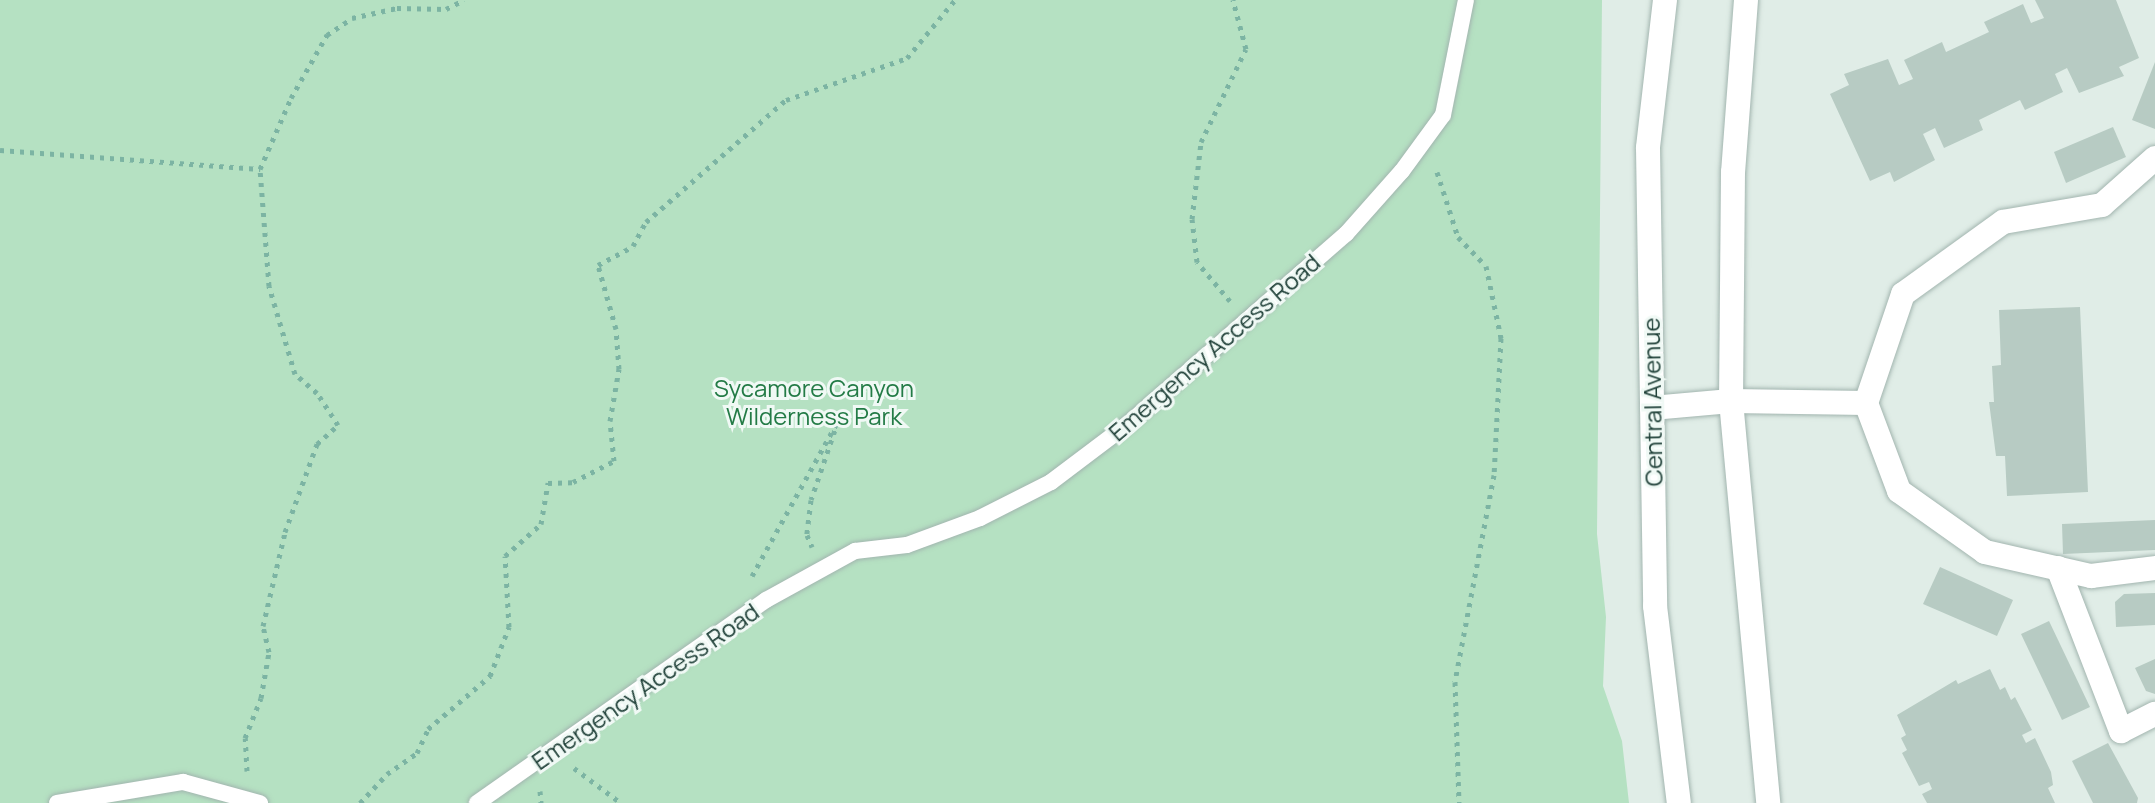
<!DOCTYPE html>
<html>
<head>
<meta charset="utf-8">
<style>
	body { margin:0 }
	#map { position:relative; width:2155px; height:803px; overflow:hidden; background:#e0ede7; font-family:Manrope,sans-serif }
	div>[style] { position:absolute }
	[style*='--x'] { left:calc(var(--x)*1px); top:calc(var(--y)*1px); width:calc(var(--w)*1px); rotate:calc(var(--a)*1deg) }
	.green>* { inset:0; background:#b5e1c2 }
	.building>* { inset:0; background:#b7cbc3 }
	.path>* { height:5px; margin-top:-2.5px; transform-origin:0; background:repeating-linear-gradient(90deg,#7cb4a3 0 4px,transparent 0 10px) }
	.roads { filter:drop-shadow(0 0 2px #a2b5af) drop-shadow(0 0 2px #a2b5af) }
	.service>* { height:16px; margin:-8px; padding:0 8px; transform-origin:8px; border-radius:8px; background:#fff }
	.minor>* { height:24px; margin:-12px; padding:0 12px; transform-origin:12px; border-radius:12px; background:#fff }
	.secondary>* { height:24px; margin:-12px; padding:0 12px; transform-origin:12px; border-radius:12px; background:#fff }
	span { translate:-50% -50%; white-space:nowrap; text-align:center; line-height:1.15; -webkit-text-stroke:6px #f0f9f5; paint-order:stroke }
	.street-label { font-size:24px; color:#1e3f37 }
	.park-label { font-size:24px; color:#237b46 }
</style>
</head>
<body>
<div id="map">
	<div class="green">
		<i style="clip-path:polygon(0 0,1602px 0,1597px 534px,1606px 617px,1603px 686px,1622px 741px,1629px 803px,0 803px)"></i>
	</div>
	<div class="building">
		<i style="clip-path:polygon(2035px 0,2116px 0,2139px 58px,2119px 67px,2124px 76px,2079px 93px,2067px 68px,2055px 74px,2063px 92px,2025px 110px,2020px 100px,1979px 120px,1983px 130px,1944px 148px,1935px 128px,1923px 134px,1935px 160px,1894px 182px,1890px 172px,1870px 181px,1830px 94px,1849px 85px,1844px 74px,1888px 59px,1899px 85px,1913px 79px,1904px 60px,1942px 42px,1946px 52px,1989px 32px,1984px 22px,2023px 4px,2031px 23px,2044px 18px)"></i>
		<i style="clip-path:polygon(2155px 62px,2155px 129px,2132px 120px)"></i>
		<i style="clip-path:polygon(2113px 127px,2126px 157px,2066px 183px,2054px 152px)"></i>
		<i style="clip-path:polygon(2080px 307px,2088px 492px,2007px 496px,2005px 456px,1996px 456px,1989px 402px,1994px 402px,1992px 366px,2001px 365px,1999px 310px)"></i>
		<i style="clip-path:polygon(2155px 520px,2155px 550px,2063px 554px,2062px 524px)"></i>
		<i style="clip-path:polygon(1940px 567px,2013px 600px,1997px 636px,1923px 604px)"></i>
		<i style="clip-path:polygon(2155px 593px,2155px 625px,2116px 627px,2115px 602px,2124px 594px)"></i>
		<i style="clip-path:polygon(2049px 621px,2090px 707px,2062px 720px,2021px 634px)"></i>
		<i style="clip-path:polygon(2155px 659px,2155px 694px,2146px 691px,2135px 668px)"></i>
		<i style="clip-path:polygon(1990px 669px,2000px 690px,2005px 687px,2011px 700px,2015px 697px,2032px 730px,2022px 735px,2026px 743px,2035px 738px,2051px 772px,2053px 785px,2048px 788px,2055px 803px,1927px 803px,1922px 794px,1932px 789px,1929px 782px,1919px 786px,1902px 753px,1907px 750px,1901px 738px,1906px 735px,1897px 715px,1956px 680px,1958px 684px)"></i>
		<i style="clip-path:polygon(2108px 743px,2138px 798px,2137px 803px,2093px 803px,2072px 761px)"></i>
	</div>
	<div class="path">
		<i style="--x:0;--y:150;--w:261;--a:4.2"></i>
		<i style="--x:1437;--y:172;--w:68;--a:72.1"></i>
		<i style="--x:1458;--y:237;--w:40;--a:46"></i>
		<i style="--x:1486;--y:266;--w:74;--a:78.2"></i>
		<i style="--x:1501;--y:338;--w:137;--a:92.9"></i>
		<i style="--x:1494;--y:475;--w:211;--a:100.7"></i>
		<i style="--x:1455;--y:682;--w:121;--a:88.1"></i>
		<i style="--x:1230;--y:301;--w:51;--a:-130.2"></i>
		<i style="--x:1197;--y:262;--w:43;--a:-96.6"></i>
		<i style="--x:1192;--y:219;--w:78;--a:-83.3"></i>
		<i style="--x:1201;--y:142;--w:103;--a:-64.2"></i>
		<i style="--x:1246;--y:49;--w:51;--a:-104.9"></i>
		<i style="--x:752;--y:576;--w:177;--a:-61"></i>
		<i style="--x:838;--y:421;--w:83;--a:108.9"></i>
		<i style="--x:811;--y:500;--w:35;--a:97"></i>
		<i style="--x:807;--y:535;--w:13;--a:67"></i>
		<i style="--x:574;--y:768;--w:59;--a:36.7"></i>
		<i style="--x:247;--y:771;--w:33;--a:-93"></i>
		<i style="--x:245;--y:738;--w:43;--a:-68.2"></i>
		<i style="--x:261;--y:698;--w:47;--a:-80.1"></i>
		<i style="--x:269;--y:652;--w:27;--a:-103"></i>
		<i style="--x:263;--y:626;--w:97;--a:-76.8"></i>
		<i style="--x:285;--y:532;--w:94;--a:-70"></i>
		<i style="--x:317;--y:444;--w:28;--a:-42"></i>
		<i style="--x:338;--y:425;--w:38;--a:-123"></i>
		<i style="--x:317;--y:393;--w:29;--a:-139"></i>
		<i style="--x:295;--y:374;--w:92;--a:-106.5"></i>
		<i style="--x:269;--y:286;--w:117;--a:-94.4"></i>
		<i style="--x:260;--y:169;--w:77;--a:-66.4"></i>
		<i style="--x:291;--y:98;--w:73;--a:-60.3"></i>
		<i style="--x:327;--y:35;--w:30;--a:-34"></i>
		<i style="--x:352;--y:18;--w:46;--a:-12.5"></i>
		<i style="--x:397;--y:8;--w:49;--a:1.2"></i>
		<i style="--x:446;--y:9;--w:20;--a:-27"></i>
		<i style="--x:540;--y:791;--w:12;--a:85"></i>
		<i style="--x:360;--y:803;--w:40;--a:-47"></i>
		<i style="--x:387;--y:774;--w:37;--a:-35"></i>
		<i style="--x:417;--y:753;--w:26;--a:-65"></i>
		<i style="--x:428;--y:729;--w:82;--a:-40.5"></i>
		<i style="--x:490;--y:676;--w:53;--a:-68.8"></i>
		<i style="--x:509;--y:627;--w:71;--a:-93.2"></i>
		<i style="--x:505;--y:556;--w:48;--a:-41.6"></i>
		<i style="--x:541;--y:524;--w:42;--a:-80.3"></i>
		<i style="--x:548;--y:483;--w:25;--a:-2"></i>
		<i style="--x:573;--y:482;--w:46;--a:-27.1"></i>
		<i style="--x:614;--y:461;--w:40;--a:-95.7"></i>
		<i style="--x:610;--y:421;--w:53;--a:-80.2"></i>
		<i style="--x:619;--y:369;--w:40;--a:-94.3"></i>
		<i style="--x:616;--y:329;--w:66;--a:-105.7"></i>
		<i style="--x:598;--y:265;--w:40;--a:-28"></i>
		<i style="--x:633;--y:246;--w:27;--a:-62"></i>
		<i style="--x:646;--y:222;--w:186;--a:-41.1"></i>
		<i style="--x:786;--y:100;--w:128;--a:-19.1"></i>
		<i style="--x:907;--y:58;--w:75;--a:-50.4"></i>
	</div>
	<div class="roads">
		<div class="service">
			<i style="--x:57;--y:803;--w:128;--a:-9.5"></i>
			<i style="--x:183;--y:782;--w:80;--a:15.3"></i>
			<i style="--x:477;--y:803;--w:353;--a:-35.1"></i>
			<i style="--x:766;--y:600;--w:102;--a:-28.8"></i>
			<i style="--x:855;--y:551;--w:52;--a:-6.6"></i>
			<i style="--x:907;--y:545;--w:78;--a:-20.3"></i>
			<i style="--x:980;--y:518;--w:80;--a:-26.9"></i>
			<i style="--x:1051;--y:482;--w:96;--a:-37"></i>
			<i style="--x:1128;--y:424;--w:289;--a:-41.1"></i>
			<i style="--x:1346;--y:234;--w:84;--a:-48.4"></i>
			<i style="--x:1402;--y:171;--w:69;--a:-53.8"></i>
			<i style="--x:1443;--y:115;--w:117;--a:-78.7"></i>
		</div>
		<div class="minor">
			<i style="--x:2155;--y:158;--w:71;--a:138.4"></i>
			<i style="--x:2102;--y:205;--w:100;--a:170.3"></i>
			<i style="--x:2003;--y:222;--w:123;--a:144.2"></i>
			<i style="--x:1903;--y:294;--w:115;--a:108.7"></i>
			<i style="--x:1866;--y:403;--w:94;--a:69.4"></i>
			<i style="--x:1899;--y:491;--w:105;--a:35.3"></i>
			<i style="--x:1985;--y:552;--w:109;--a:12.8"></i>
			<i style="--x:2091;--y:576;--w:64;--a:-7.1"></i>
			<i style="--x:1652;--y:408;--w:79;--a:-5.1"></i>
			<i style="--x:1731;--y:401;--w:135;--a:0.8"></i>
			<i style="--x:2058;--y:568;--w:175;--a:68.9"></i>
			<i style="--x:2121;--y:731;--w:38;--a:-27"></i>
		</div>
		<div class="secondary">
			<i style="--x:1665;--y:0;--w:149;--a:96.6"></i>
			<i style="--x:1648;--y:148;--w:458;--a:89.1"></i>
			<i style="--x:1655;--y:606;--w:198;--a:83.1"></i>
			<i style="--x:1746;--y:0;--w:172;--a:94.3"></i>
			<i style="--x:1733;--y:172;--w:229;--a:90.5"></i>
			<i style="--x:1731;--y:401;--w:404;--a:84.7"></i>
		</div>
	</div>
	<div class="street-label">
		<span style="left:1214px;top:347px;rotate:-41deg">Emergency Access Road</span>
		<span style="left:1652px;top:402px;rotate:-91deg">Central Avenue</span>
		<span style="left:645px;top:686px;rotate:-35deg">Emergency Access Road</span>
	</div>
	<div class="park-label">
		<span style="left:814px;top:402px">Sycamore Canyon<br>Wilderness Park</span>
	</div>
</div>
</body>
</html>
